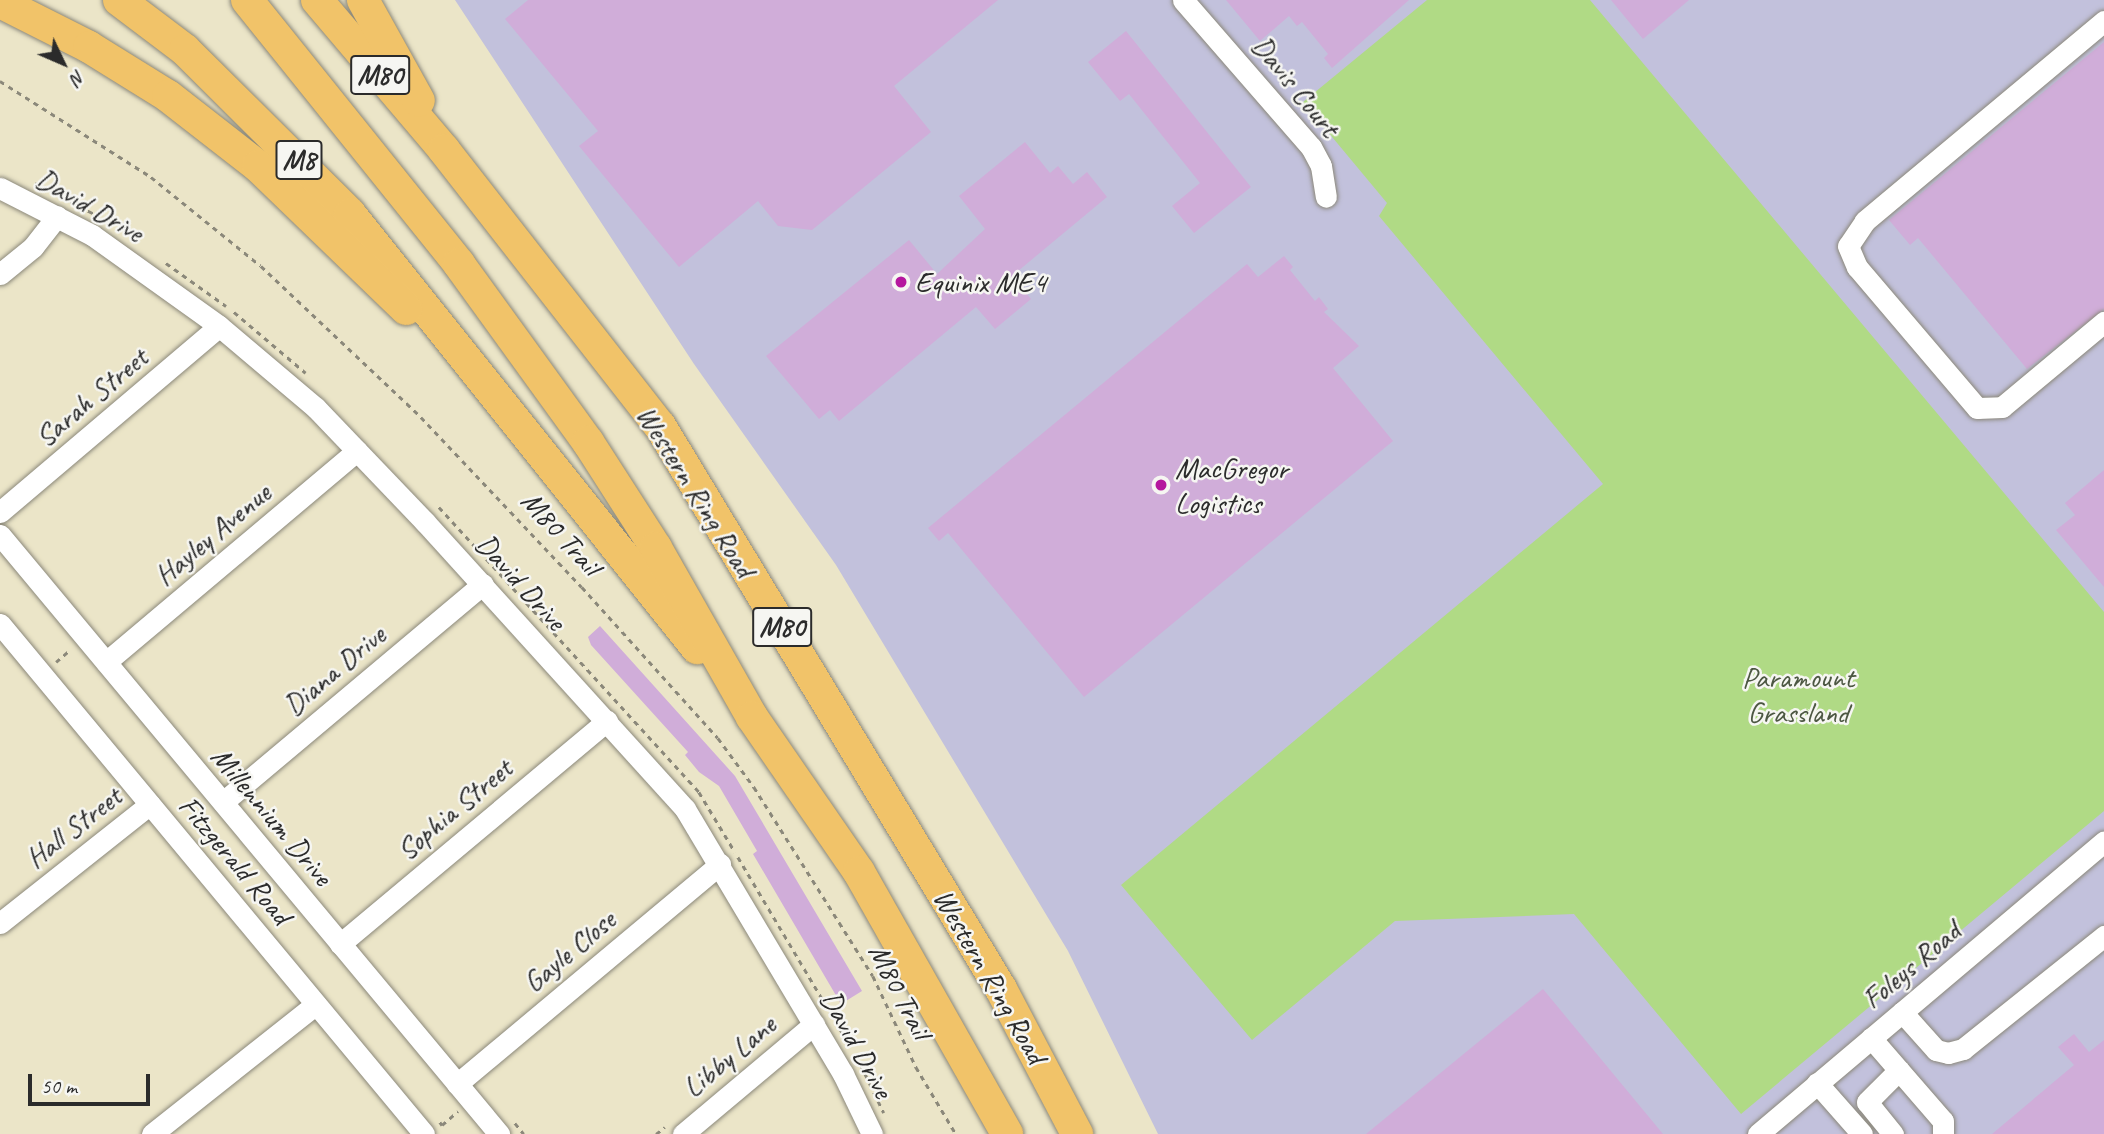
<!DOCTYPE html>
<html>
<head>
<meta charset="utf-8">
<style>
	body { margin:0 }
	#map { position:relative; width:2104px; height:1134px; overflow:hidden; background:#ebe5c8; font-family:Caveat,sans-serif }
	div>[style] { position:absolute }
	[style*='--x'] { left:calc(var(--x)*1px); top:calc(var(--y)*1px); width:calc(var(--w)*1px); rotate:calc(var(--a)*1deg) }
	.industrial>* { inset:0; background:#c2c1dc }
	.green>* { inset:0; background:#b0da85 }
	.building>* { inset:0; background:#d0add9 }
	.path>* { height:2.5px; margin-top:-1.25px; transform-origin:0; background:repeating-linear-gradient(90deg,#8b887a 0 5px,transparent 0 10px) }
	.roads { filter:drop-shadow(0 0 2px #8b887a) drop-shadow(0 0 2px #8b887a) }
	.minor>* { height:21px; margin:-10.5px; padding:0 10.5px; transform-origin:10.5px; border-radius:10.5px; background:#fff }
	.highway>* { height:32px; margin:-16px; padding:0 16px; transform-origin:16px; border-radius:16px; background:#f1c369 }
	.dots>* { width:19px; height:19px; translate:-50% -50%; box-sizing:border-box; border:4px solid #f6f6f2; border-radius:50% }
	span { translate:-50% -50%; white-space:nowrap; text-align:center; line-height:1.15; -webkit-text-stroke:5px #f6f6f2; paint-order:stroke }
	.shield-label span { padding:2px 5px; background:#f6f6f2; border:2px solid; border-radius:5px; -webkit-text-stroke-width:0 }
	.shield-label { font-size:28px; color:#2b2b2b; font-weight:700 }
	.street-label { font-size:30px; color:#2b2b2b }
	.poi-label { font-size:30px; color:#2b2b2b }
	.left { translate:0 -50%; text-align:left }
	.park-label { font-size:30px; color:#4c5742 }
	.north { position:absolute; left:28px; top:28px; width:70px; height:70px; -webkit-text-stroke:5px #f6f6f2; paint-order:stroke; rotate:134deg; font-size:19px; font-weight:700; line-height:28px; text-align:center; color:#2b2b2b }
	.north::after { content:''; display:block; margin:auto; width:24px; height:32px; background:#2b2b2b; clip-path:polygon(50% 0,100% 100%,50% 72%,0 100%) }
	.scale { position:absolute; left:28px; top:1074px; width:122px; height:32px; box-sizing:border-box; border:4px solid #2b2b2b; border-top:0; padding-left:9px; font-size:21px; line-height:24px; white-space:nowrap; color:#2b2b2b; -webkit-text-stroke:5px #f6f6f2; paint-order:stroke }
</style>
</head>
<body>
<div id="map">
	<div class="industrial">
		<i style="clip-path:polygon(455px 0,2104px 0,2104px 1134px,1158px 1134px,1068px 951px,836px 565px,694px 364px)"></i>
	</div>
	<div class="green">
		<i style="clip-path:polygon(1427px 0,1590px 0,2104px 612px,2104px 811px,1741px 1114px,1574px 914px,1395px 921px,1252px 1040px,1121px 885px,1603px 484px,1379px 216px,1387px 203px,1303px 102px)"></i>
	</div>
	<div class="building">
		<i style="clip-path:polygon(528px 0,998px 0,894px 86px,931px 132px,812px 230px,778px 226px,758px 201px,679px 267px,579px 146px,598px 131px,505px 19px)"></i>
		<i style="clip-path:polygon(1226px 0,1409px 0,1332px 68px,1324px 58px,1328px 54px,1302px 22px,1297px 26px,1289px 16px,1260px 41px)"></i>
		<i style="clip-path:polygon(1611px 0,1689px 0,1643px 39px)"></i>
		<i style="clip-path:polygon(1126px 31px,1251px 187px,1194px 233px,1172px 206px,1200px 183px,1129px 94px,1120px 101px,1088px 62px)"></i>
		<i style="clip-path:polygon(2104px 42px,2104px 309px,2027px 369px,1918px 238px,1910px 245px,1889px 220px)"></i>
		<i style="clip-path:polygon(1025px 142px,1050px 173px,1058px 166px,1073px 184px,1087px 172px,1107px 197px,1012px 276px,1031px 299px,995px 329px,976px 307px,839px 421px,830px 410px,819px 419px,766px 356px,909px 240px,937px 274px,985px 229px,959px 196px)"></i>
		<i style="clip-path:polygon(1284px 256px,1293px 267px,1290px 270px,1315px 301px,1319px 297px,1328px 309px,1324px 312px,1359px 346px,1333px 368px,1393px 441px,1084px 697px,948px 533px,939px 541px,928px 528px,1247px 264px,1258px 277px)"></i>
		<i style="clip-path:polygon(2104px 470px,2104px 587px,2056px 530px,2075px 515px,2065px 503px)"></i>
		<i style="clip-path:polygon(600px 626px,735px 776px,862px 991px,841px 1004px,753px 854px,757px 851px,719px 786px,699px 772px,685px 755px,688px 752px,591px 645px,588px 637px)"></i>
		<i style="clip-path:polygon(1543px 989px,1663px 1134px,1366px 1134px)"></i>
		<i style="clip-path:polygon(2074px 1034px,2089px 1052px,2104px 1040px,2104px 1134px,1992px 1134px,2074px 1065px,2058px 1047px)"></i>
	</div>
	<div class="path">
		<i style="--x:0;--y:81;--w:179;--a:32.4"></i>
		<i style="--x:151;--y:177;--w:141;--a:39"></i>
		<i style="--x:261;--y:266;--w:220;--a:43.3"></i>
		<i style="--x:421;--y:417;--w:234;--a:46.6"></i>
		<i style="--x:582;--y:587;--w:203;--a:48"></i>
		<i style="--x:718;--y:738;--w:61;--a:53.7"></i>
		<i style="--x:754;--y:787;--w:223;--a:57.8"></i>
		<i style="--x:873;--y:976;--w:101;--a:64.7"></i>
		<i style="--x:916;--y:1067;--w:78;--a:59.2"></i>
		<i style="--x:35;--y:183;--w:73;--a:27.6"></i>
		<i style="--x:166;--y:263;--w:74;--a:35.6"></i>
		<i style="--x:234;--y:312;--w:94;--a:40.3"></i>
		<i style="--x:439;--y:507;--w:386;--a:47.6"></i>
		<i style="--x:699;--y:792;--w:70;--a:59"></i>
		<i style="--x:56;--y:662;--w:18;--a:-41"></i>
		<i style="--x:738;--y:857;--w:204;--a:59.3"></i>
		<i style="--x:861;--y:1065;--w:53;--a:64.4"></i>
		<i style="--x:440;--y:1122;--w:4;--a:56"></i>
		<i style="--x:442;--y:1125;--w:21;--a:-41"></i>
		<i style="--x:515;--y:1123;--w:14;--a:51"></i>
		<i style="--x:656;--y:1134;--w:11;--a:-38"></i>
	</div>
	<div class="roads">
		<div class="minor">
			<i style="--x:1183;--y:0;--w:195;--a:49"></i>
			<i style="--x:1311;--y:147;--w:21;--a:62"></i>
			<i style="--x:1321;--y:166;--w:31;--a:81"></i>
			<i style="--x:2104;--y:21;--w:312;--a:140.1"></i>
			<i style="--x:1865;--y:221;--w:30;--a:124"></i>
			<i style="--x:1848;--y:246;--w:23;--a:67"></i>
			<i style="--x:1857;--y:267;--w:185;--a:49.6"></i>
			<i style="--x:1977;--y:408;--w:25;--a:-2"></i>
			<i style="--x:2002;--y:407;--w:133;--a:-39.8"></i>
			<i style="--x:0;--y:188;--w:103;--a:27.1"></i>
			<i style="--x:92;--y:235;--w:156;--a:35.6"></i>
			<i style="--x:219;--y:326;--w:127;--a:40.2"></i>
			<i style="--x:316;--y:408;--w:158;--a:46.3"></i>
			<i style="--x:425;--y:522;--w:387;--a:47.8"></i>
			<i style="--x:685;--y:809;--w:309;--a:59.2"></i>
			<i style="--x:843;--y:1074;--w:67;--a:64.2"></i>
			<i style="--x:0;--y:274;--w:43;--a:-39.3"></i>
			<i style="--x:33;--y:247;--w:39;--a:-52"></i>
			<i style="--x:0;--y:512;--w:287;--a:-40.3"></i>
			<i style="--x:0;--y:535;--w:780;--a:50.2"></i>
			<i style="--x:0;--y:624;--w:663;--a:50.26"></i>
			<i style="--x:106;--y:662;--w:328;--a:-40.1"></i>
			<i style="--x:223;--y:802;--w:339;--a:-40"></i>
			<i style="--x:0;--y:923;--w:191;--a:-38.4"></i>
			<i style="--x:340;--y:944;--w:348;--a:-39.9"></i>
			<i style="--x:1902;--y:1012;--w:51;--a:48.2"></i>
			<i style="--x:1936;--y:1050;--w:12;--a:14"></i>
			<i style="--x:1948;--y:1053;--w:16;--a:-15"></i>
			<i style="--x:1963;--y:1049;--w:181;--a:-38.7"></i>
			<i style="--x:1871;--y:1038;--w:110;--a:49.1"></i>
			<i style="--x:1943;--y:1121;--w:13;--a:90"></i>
			<i style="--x:1817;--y:1083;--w:68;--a:48.6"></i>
			<i style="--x:457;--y:1084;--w:343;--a:-39.9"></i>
			<i style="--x:152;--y:1134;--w:209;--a:-38.4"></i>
			<i style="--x:683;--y:1134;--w:171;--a:-40"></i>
			<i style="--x:1758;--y:1134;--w:453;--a:-40.2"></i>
			<i style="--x:1893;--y:1134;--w:41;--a:-129.1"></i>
			<i style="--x:1867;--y:1102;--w:45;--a:-45"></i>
		</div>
		<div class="highway">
			<i style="--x:119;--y:0;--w:83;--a:37.1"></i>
			<i style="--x:185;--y:50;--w:233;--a:44.8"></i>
			<i style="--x:350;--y:214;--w:556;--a:51.36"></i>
			<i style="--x:247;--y:0;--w:339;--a:51.2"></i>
			<i style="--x:459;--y:264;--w:220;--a:54.1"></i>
			<i style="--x:588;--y:442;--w:126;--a:57.3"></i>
			<i style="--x:656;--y:548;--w:194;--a:60.4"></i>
			<i style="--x:752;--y:717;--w:188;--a:55.4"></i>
			<i style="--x:859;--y:872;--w:301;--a:60.5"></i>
			<i style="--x:317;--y:0;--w:197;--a:49.7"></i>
			<i style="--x:444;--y:150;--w:350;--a:52"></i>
			<i style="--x:660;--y:426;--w:658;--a:58.8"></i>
			<i style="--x:1001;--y:989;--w:164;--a:62.3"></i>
			<i style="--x:363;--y:0;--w:115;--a:61"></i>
			<i style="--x:0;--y:2;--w:100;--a:26.8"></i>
			<i style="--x:89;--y:47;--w:93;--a:31.8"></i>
			<i style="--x:168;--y:96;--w:114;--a:37.9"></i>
			<i style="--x:258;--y:166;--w:206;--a:44"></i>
		</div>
	</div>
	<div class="dots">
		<i style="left:901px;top:282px;background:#b5179e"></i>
		<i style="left:1161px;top:485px;background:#b5179e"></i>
	</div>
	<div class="shield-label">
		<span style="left:380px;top:75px">M80</span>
		<span style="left:299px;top:160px">M8</span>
		<span style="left:782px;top:627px">M80</span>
	</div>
	<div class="street-label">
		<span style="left:1296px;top:86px;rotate:51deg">Davis Court</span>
		<span style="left:90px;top:205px;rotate:30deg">David Drive</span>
		<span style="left:91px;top:397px;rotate:-40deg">Sarah Street</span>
		<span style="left:696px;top:491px;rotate:58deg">Western Ring Road</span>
		<span style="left:561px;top:533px;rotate:48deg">M80 Trail</span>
		<span style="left:212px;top:534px;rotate:-40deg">Hayley Avenue</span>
		<span style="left:521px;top:582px;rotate:48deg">David Drive</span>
		<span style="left:334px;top:670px;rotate:-40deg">Diana Drive</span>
		<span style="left:454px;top:809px;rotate:-40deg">Sophia Street</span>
		<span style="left:272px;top:816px;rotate:50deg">Millennium Drive</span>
		<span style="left:73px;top:827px;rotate:-38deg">Hall Street</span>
		<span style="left:235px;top:860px;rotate:50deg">Fitzgerald Road</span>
		<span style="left:569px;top:951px;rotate:-40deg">Gayle Close</span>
		<span style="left:1911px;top:965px;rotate:-40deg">Foleys Road</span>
		<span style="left:990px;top:976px;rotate:60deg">Western Ring Road</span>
		<span style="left:900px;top:991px;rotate:63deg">M80 Trail</span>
		<span style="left:857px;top:1044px;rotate:61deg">David Drive</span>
		<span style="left:729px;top:1056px;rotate:-40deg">Libby Lane</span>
	</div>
	<div class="poi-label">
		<span class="left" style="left:915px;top:282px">Equinix ME4</span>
		<span class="left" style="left:1175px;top:485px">MacGregor<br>Logistics</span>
	</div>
	<div class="park-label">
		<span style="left:1798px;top:694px">Paramount<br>Grassland</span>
	</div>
	<div class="north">N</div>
	<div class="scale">50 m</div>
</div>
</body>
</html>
